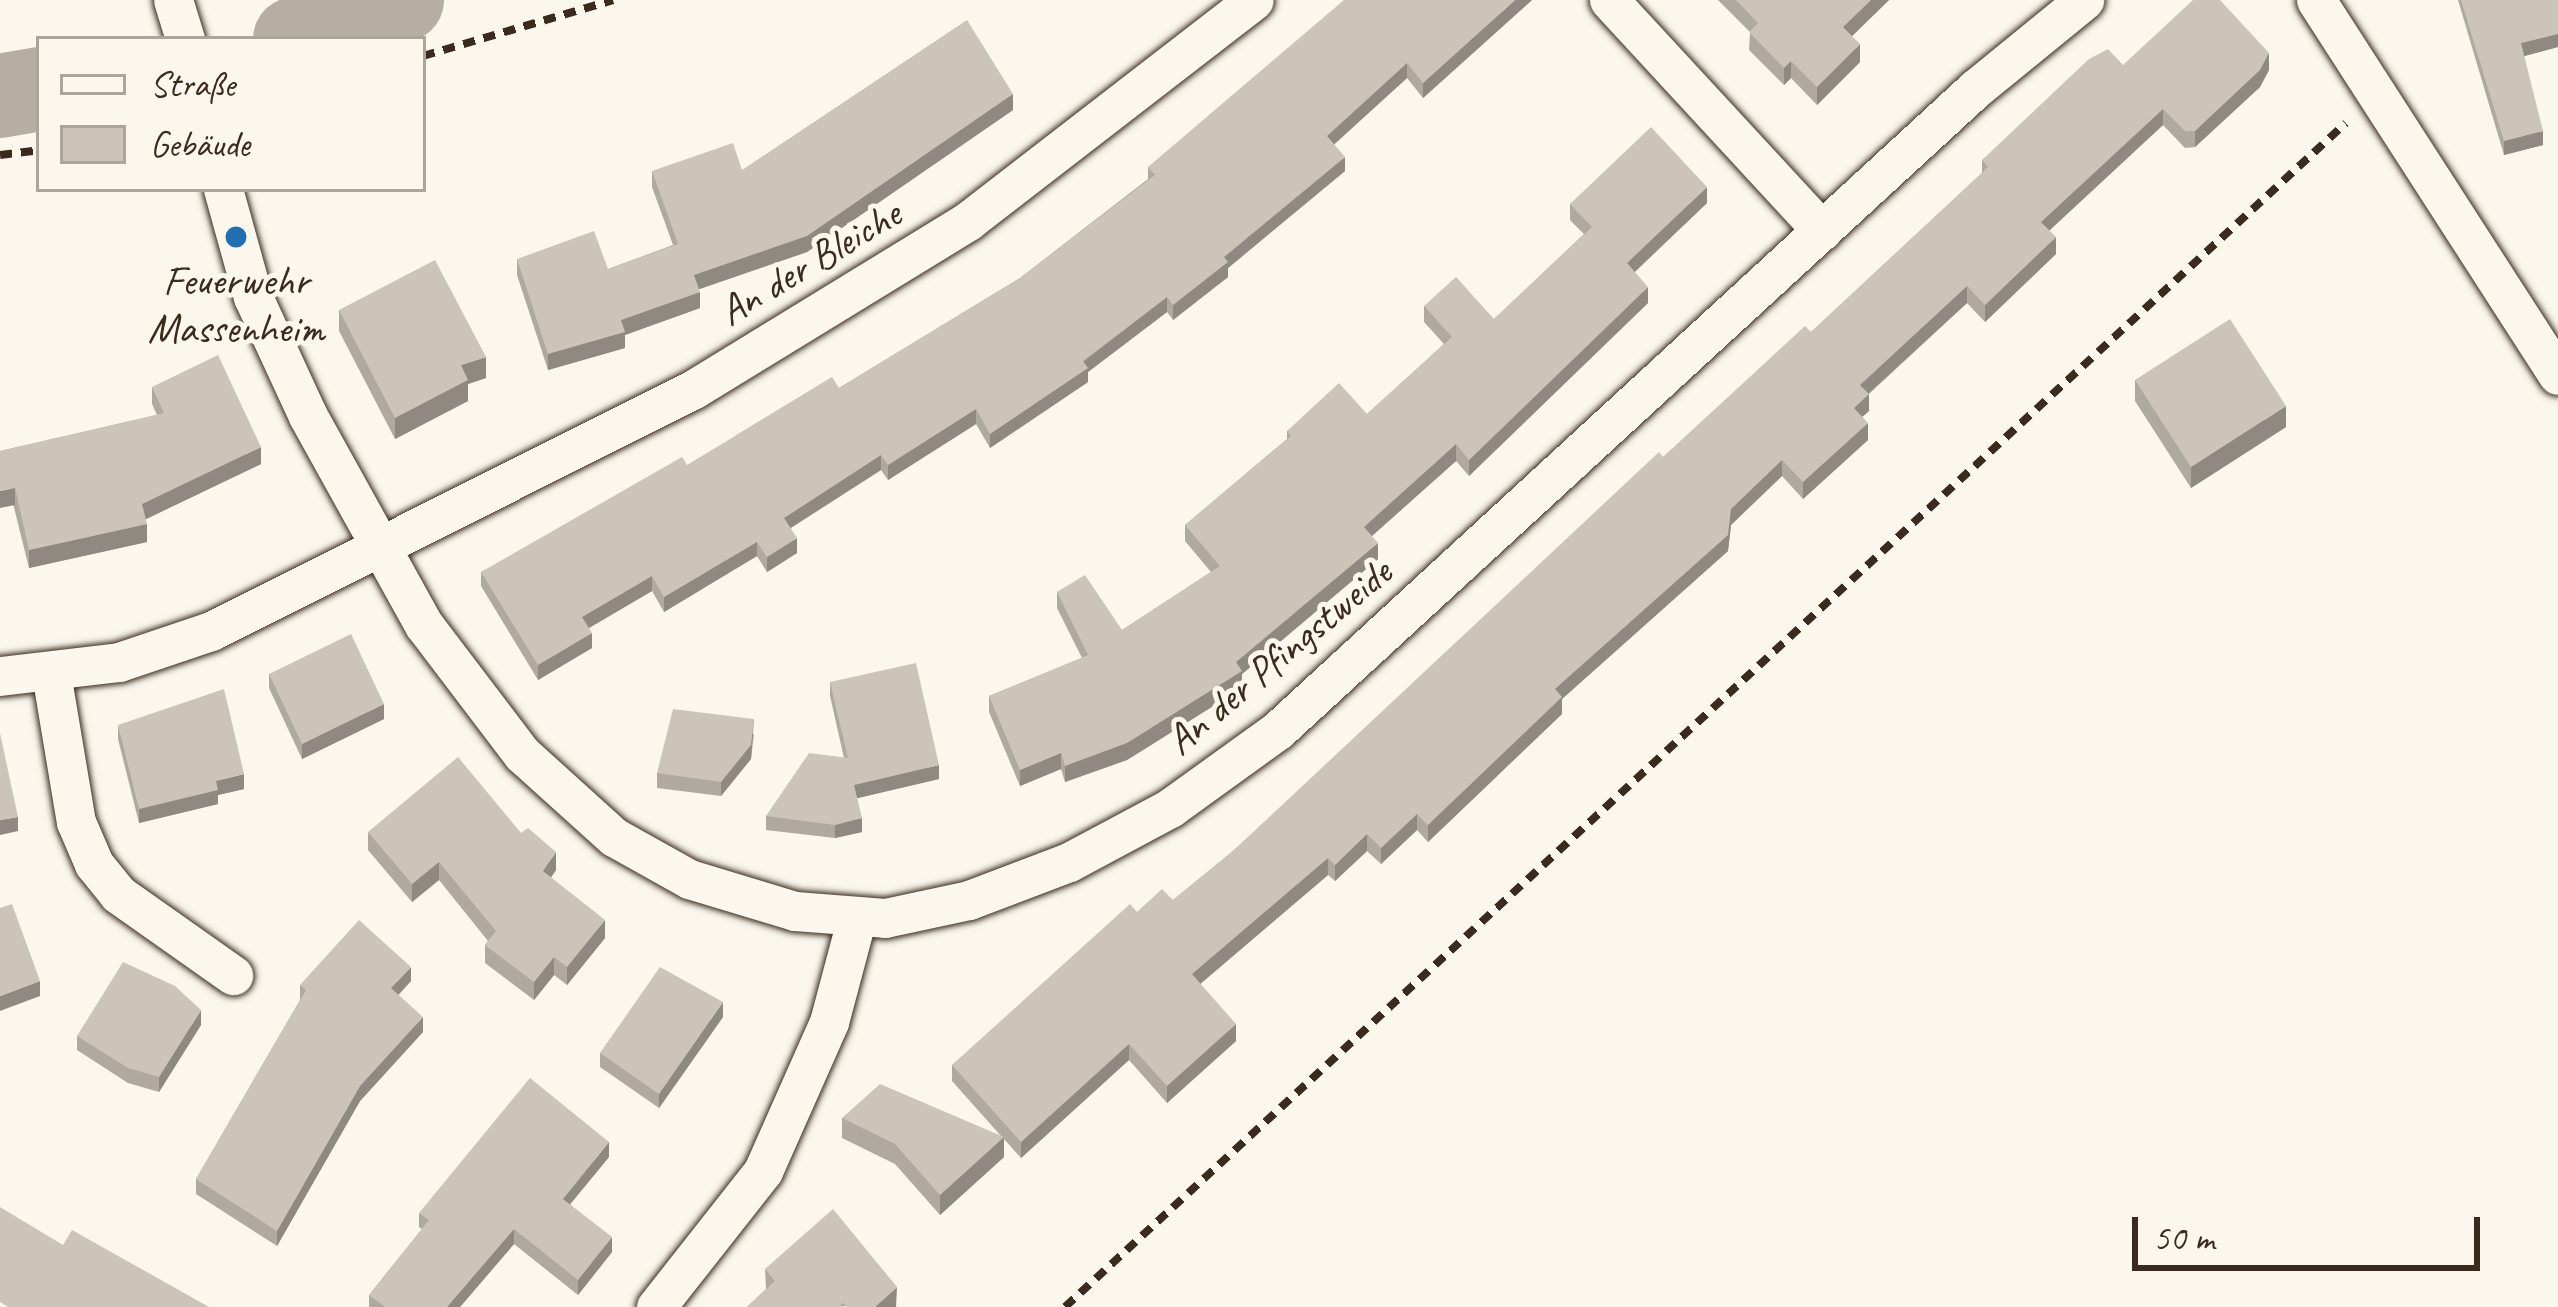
<!DOCTYPE html>
<html>
<head>
<meta charset="utf-8">
<style>
	body { margin:0 }
	#map { position:relative; width:2558px; height:1307px; overflow:hidden; background:#fbf7ec; font-family:Caveat,sans-serif }
	div>[style] { position:absolute }
	[style*='--x'] { left:calc(var(--x)*1px); top:calc(var(--y)*1px); width:calc(var(--w)*1px); rotate:calc(var(--a)*1deg) }
	.river>* { height:84px; margin:-42px; padding:0 42px; transform-origin:42px; border-radius:42px; background:#b6aea2 }
	.path>* { height:8px; margin-top:-4px; transform-origin:0; background:repeating-linear-gradient(90deg,#3b2a1e 0 12px,transparent 0 21px) }
	.roads { filter:drop-shadow(0 0 3px #3b2a1e) drop-shadow(0 0 3px #3b2a1e) }
	.street>* { height:39px; margin:-19.5px; padding:0 19.5px; transform-origin:19.5px; border-radius:19.5px; background:#fbf7ec }
	.wall>* { inset:0; background:#afa99f }
	.shaded-wall>* { inset:0; background:#8f8982 }
	.building>* { inset:0; background:#ccc4b9 }
	.dots>* { width:33px; height:33px; translate:-50% -50%; box-sizing:border-box; border:6px solid #fbf7ec; border-radius:50% }
	span { translate:-50% -50%; white-space:nowrap; text-align:center; line-height:1.15; -webkit-text-stroke:10px #fbf7ec; paint-order:stroke }
	.street-label { font-size:42px; color:#3b2a1e }
	.poi-label { font-size:42px; color:#3b2a1e }
	.legend { position:absolute; left:36px; top:36px; width:390px; height:156px; box-sizing:border-box; background:#fbf7ec; border:3px solid #aea59a; margin:0; padding:15px 21px; list-style:none; font-size:36px; color:#3b2a1e }
	.legend li { display:flex; align-items:center; gap:24px; height:60px }
	.legend b { width:60px; border:3px solid #aea59a }
	.scale { position:absolute; left:2132px; top:1217px; width:348px; height:54px; box-sizing:border-box; border:6px solid #3b2a1e; border-top:0; padding-left:15px; font-size:36px; line-height:42px; white-space:nowrap; color:#3b2a1e; -webkit-text-stroke:9px #fbf7ec; paint-order:stroke }
</style>
</head>
<body>
<div id="map">
	<div class="river">
		<i style="--x:295;--y:39;--w:114;--a:-20"></i>
		<i style="--x:0;--y:96;--w:40;--a:-10"></i>
	</div>
	<div class="path">
		<i style="--x:423;--y:56;--w:198;--a:-16.4"></i>
		<i style="--x:0;--y:155;--w:39;--a:-7"></i>
		<i style="--x:1065;--y:1307;--w:1744;--a:-42.75"></i>
	</div>
	<div class="roads">
		<div class="street">
			<i style="--x:173;--y:0;--w:41;--a:72.9"></i>
			<i style="--x:1609;--y:0;--w:314;--a:47.3"></i>
			<i style="--x:2316;--y:0;--w:446;--a:57.2"></i>
			<i style="--x:223;--y:189;--w:112;--a:74.5"></i>
			<i style="--x:253;--y:297;--w:131;--a:65.2"></i>
			<i style="--x:308;--y:416;--w:239;--a:61"></i>
			<i style="--x:424;--y:625;--w:162;--a:52.8"></i>
			<i style="--x:522;--y:754;--w:124;--a:42.1"></i>
			<i style="--x:614;--y:837;--w:86;--a:29.2"></i>
			<i style="--x:689;--y:879;--w:111;--a:16.8"></i>
			<i style="--x:795;--y:911;--w:90;--a:4.4"></i>
			<i style="--x:885;--y:918;--w:86;--a:-12.1"></i>
			<i style="--x:969;--y:900;--w:107;--a:-20.8"></i>
			<i style="--x:1069;--y:862;--w:115;--a:-28.1"></i>
			<i style="--x:1170;--y:808;--w:133;--a:-35.8"></i>
			<i style="--x:1278;--y:730;--w:947;--a:-42.6"></i>
			<i style="--x:1975;--y:89;--w:141;--a:-39.2"></i>
			<i style="--x:51;--y:673;--w:151;--a:80.5"></i>
			<i style="--x:76;--y:822;--w:46;--a:66.8"></i>
			<i style="--x:94;--y:864;--w:38;--a:51"></i>
			<i style="--x:118;--y:894;--w:141;--a:35.2"></i>
			<i style="--x:0;--y:676;--w:120;--a:-6.7"></i>
			<i style="--x:119;--y:662;--w:97;--a:-18.6"></i>
			<i style="--x:211;--y:631;--w:540;--a:-26.61"></i>
			<i style="--x:694;--y:389;--w:321;--a:-31.5"></i>
			<i style="--x:968;--y:221;--w:361;--a:-37.7"></i>
			<i style="--x:656;--y:1307;--w:173;--a:-51.8"></i>
			<i style="--x:763;--y:1171;--w:163;--a:-66.1"></i>
			<i style="--x:829;--y:1022;--w:109;--a:-75.1"></i>
		</div>
	</div>
	<div class="wall">
		<i style="clip-path:polygon(1532px 0,1423px 98px,1407px 78px,1334px 144px,1345px 171px,1228px 268px,1228px 277px,1173px 320px,1167px 312px,1088px 372px,1088px 382px,990px 448px,976px 424px,888px 480px,881px 470px,791px 528px,797px 553px,767px 572px,757px 556px,664px 612px,652px 591px,589px 628px,592px 648px,538px 680px,481px 586px,481px 572px,839px 388px,1020px 278px,1148px 179px,1148px 167px)"></i>
		<i style="clip-path:polygon(1718px 0,1889px 0,1852px 36px,1860px 62px,1817px 105px,1791px 78px,1784px 85px,1749px 50px,1750px 32px)"></i>
		<i style="clip-path:polygon(2458px 0,2558px 0,2558px 47px,2524px 56px,2543px 145px,2504px 155px)"></i>
		<i style="clip-path:polygon(2123px 65px,2269px 70px,2260px 87px,2195px 147px,2185px 148px,2163px 125px,2049px 231px,2056px 254px,1985px 322px,1967px 303px,1869px 394px,1869px 411px,1862px 417px,1868px 440px,1803px 499px,1782px 476px,1731px 525px,1728px 551px,1562px 699px,1562px 714px,1428px 842px,1417px 830px,1381px 864px,1367px 851px,1335px 881px,1328px 875px,1200px 984px,1236px 1041px,1167px 1103px,1129px 1060px,1021px 1158px,1004px 1139px,1004px 1157px,940px 1215px,895px 1164px,842px 1138px,842px 1118px,1001px 1136px,952px 1081px,952px 1065px,1137px 912px,1173px 900px,1233px 851px,1663px 457px,1811px 332px,1982px 173px,1982px 160px)"></i>
		<i style="clip-path:polygon(1013px 110px,807px 252px,699px 289px,700px 308px,625px 335px,625px 348px,548px 370px,517px 275px,517px 259px,608px 269px,673px 245px,652px 187px,652px 171px,742px 170px)"></i>
		<i style="clip-path:polygon(1707px 203px,1635px 272px,1648px 303px,1469px 476px,1456px 461px,1372px 536px,1378px 559px,1242px 674px,1242px 688px,1127px 760px,1065px 782px,1061px 769px,1020px 786px,989px 712px,989px 696px,1082px 658px,1057px 608px,1057px 592px,1122px 630px,1211px 572px,1185px 541px,1185px 525px,1287px 439px,1287px 431px,1367px 414px,1444px 344px,1424px 322px,1424px 306px,1494px 319px,1584px 234px,1570px 220px,1570px 204px)"></i>
		<i style="clip-path:polygon(339px 310px,486px 378px,468px 384px,468px 401px,395px 439px,339px 331px)"></i>
		<i style="clip-path:polygon(2135px 380px,2286px 427px,2191px 488px,2135px 401px)"></i>
		<i style="clip-path:polygon(152px 387px,261px 464px,146px 519px,147px 542px,29px 568px,0 451px,157px 415px,152px 404px)"></i>
		<i style="clip-path:polygon(269px 674px,384px 719px,302px 759px,269px 688px)"></i>
		<i style="clip-path:polygon(830px 682px,939px 779px,857px 798px,862px 832px,835px 838px,766px 830px,766px 816px,844px 758px,830px 696px)"></i>
		<i style="clip-path:polygon(118px 725px,244px 789px,218px 795px,218px 804px,139px 823px,118px 739px)"></i>
		<i style="clip-path:polygon(754px 734px,751px 759px,721px 796px,657px 788px,657px 773px)"></i>
		<i style="clip-path:polygon(368px 832px,521px 833px,556px 870px,551px 877px,605px 938px,567px 985px,554px 975px,534px 1000px,485px 963px,485px 945px,488px 941px,439px 880px,412px 902px,368px 850px)"></i>
		<i style="clip-path:polygon(411px 981px,398px 995px,423px 1032px,360px 1101px,277px 1246px,196px 1194px,196px 1179px,300px 1000px,300px 985px)"></i>
		<i style="clip-path:polygon(723px 1017px,659px 1108px,600px 1067px,600px 1053px)"></i>
		<i style="clip-path:polygon(201px 1025px,159px 1092px,128px 1083px,77px 1050px,77px 1036px)"></i>
		<i style="clip-path:polygon(609px 1157px,570px 1204px,612px 1252px,578px 1295px,514px 1244px,460px 1307px,369px 1307px,369px 1295px,422px 1229px,419px 1227px,419px 1213px)"></i>
		<i style="clip-path:polygon(765px 1269px,897px 1306px,747px 1307px,766px 1289px)"></i>
	</div>
	<div class="shaded-wall">
		<i style="clip-path:polygon(1515px 0,1532px 0,1423px 98px,1423px 83px)"></i>
		<i style="clip-path:polygon(1871px 0,1889px 0,1843px 45px,1843px 27px)"></i>
		<i style="clip-path:polygon(2558px 34px,2558px 47px,2521px 57px,2521px 43px)"></i>
		<i style="clip-path:polygon(1860px 44px,1860px 62px,1817px 105px,1817px 87px)"></i>
		<i style="clip-path:polygon(2269px 53px,2269px 70px,2260px 87px,2195px 147px,2195px 131px)"></i>
		<i style="clip-path:polygon(1791px 61px,1791px 78px,1784px 85px,1784px 68px)"></i>
		<i style="clip-path:polygon(1407px 63px,1407px 78px,1327px 151px,1327px 136px)"></i>
		<i style="clip-path:polygon(1013px 94px,1013px 110px,807px 252px,694px 291px,694px 275px)"></i>
		<i style="clip-path:polygon(2163px 109px,2163px 125px,2041px 238px,2041px 222px)"></i>
		<i style="clip-path:polygon(2543px 131px,2543px 145px,2504px 155px,2504px 141px)"></i>
		<i style="clip-path:polygon(1345px 157px,1345px 171px,1228px 268px,1228px 277px,1173px 320px,1173px 305px,1224px 257px)"></i>
		<i style="clip-path:polygon(1707px 187px,1707px 203px,1627px 279px,1627px 263px)"></i>
		<i style="clip-path:polygon(2056px 237px,2056px 254px,1985px 322px,1985px 305px)"></i>
		<i style="clip-path:polygon(1967px 286px,1967px 303px,1860px 401px,1860px 385px)"></i>
		<i style="clip-path:polygon(1648px 287px,1648px 303px,1469px 476px,1469px 460px)"></i>
		<i style="clip-path:polygon(700px 292px,700px 308px,625px 335px,625px 348px,548px 370px,548px 354px,621px 320px)"></i>
		<i style="clip-path:polygon(1167px 297px,1167px 312px,1088px 372px,1088px 382px,990px 448px,990px 434px)"></i>
		<i style="clip-path:polygon(486px 357px,486px 378px,468px 384px,468px 401px,395px 439px,395px 418px,461px 365px)"></i>
		<i style="clip-path:polygon(1869px 394px,1869px 411px,1854px 424px,1854px 408px)"></i>
		<i style="clip-path:polygon(2286px 406px,2286px 427px,2191px 488px,2191px 467px)"></i>
		<i style="clip-path:polygon(976px 409px,976px 424px,888px 480px,888px 465px)"></i>
		<i style="clip-path:polygon(1868px 423px,1868px 440px,1803px 499px,1803px 482px)"></i>
		<i style="clip-path:polygon(1456px 444px,1456px 461px,1364px 543px,1364px 527px)"></i>
		<i style="clip-path:polygon(261px 447px,261px 464px,142px 521px,142px 504px)"></i>
		<i style="clip-path:polygon(881px 455px,881px 470px,784px 532px,784px 518px)"></i>
		<i style="clip-path:polygon(1782px 460px,1782px 476px,1731px 525px,1728px 551px,1562px 699px,1562px 714px,1428px 842px,1428px 825px,1555px 689px,1731px 509px)"></i>
		<i style="clip-path:polygon(15px 488px,15px 505px,0 508px,0 491px)"></i>
		<i style="clip-path:polygon(147px 524px,147px 542px,29px 568px,29px 550px)"></i>
		<i style="clip-path:polygon(797px 538px,797px 553px,767px 572px,767px 557px)"></i>
		<i style="clip-path:polygon(757px 542px,757px 556px,664px 612px,664px 597px)"></i>
		<i style="clip-path:polygon(1378px 543px,1378px 559px,1242px 674px,1242px 688px,1127px 760px,1065px 782px,1065px 766px,1236px 662px)"></i>
		<i style="clip-path:polygon(652px 576px,652px 591px,582px 632px,582px 617px)"></i>
		<i style="clip-path:polygon(592px 633px,592px 648px,538px 680px,538px 665px)"></i>
		<i style="clip-path:polygon(384px 704px,384px 719px,302px 759px,302px 744px)"></i>
		<i style="clip-path:polygon(754px 719px,751px 759px,721px 796px,721px 782px)"></i>
		<i style="clip-path:polygon(1061px 753px,1061px 769px,1020px 786px,1020px 770px)"></i>
		<i style="clip-path:polygon(939px 765px,939px 779px,854px 799px,854px 785px)"></i>
		<i style="clip-path:polygon(244px 774px,244px 789px,218px 795px,218px 804px,139px 823px,139px 809px,216px 781px)"></i>
		<i style="clip-path:polygon(1417px 814px,1417px 830px,1381px 864px,1381px 848px)"></i>
		<i style="clip-path:polygon(18px 817px,18px 831px,0 835px,0 820px)"></i>
		<i style="clip-path:polygon(862px 818px,862px 832px,835px 838px,835px 825px)"></i>
		<i style="clip-path:polygon(1367px 834px,1367px 851px,1335px 881px,1335px 865px)"></i>
		<i style="clip-path:polygon(556px 852px,556px 870px,543px 889px,543px 871px)"></i>
		<i style="clip-path:polygon(1328px 858px,1328px 875px,1192px 991px,1192px 974px)"></i>
		<i style="clip-path:polygon(439px 862px,439px 880px,412px 902px,412px 884px)"></i>
		<i style="clip-path:polygon(605px 920px,605px 938px,567px 985px,567px 967px)"></i>
		<i style="clip-path:polygon(554px 957px,554px 975px,534px 1000px,534px 982px)"></i>
		<i style="clip-path:polygon(411px 967px,411px 981px,391px 1003px,391px 988px)"></i>
		<i style="clip-path:polygon(40px 981px,40px 996px,0 1011px,0 996px)"></i>
		<i style="clip-path:polygon(723px 1002px,723px 1017px,659px 1108px,659px 1094px)"></i>
		<i style="clip-path:polygon(201px 1010px,201px 1025px,159px 1092px,159px 1077px)"></i>
		<i style="clip-path:polygon(423px 1017px,423px 1032px,360px 1101px,277px 1246px,277px 1231px,360px 1086px)"></i>
		<i style="clip-path:polygon(1236px 1024px,1236px 1041px,1167px 1103px,1167px 1086px)"></i>
		<i style="clip-path:polygon(1129px 1044px,1129px 1060px,1021px 1158px,1021px 1142px)"></i>
		<i style="clip-path:polygon(1004px 1137px,1004px 1157px,940px 1215px,940px 1195px)"></i>
		<i style="clip-path:polygon(609px 1142px,609px 1157px,563px 1213px,563px 1199px)"></i>
		<i style="clip-path:polygon(514px 1229px,514px 1244px,460px 1307px,447px 1307px)"></i>
		<i style="clip-path:polygon(612px 1237px,612px 1252px,578px 1295px,578px 1280px)"></i>
		<i style="clip-path:polygon(897px 1287px,896px 1307px,875px 1307px)"></i>
	</div>
	<div class="building">
		<i style="clip-path:polygon(1344px 0,1515px 0,1423px 83px,1407px 63px,1327px 136px,1345px 157px,1224px 257px,1228px 262px,1173px 305px,1167px 297px,1083px 361px,1088px 368px,990px 434px,976px 409px,888px 465px,881px 455px,784px 518px,797px 538px,767px 557px,757px 542px,664px 597px,652px 576px,582px 617px,592px 633px,538px 665px,481px 572px,682px 457px,687px 465px,832px 377px,839px 388px,1020px 278px,1155px 175px,1148px 167px)"></i>
		<i style="clip-path:polygon(1736px 0,1871px 0,1843px 27px,1860px 44px,1817px 87px,1791px 61px,1784px 68px,1749px 32px,1758px 23px)"></i>
		<i style="clip-path:polygon(2193px 0,2220px 0,2269px 53px,2260px 70px,2195px 131px,2185px 131px,2163px 109px,2041px 222px,2056px 237px,1985px 305px,1967px 286px,1860px 385px,1869px 394px,1854px 408px,1868px 423px,1803px 482px,1782px 460px,1731px 509px,1728px 535px,1555px 689px,1562px 697px,1428px 825px,1417px 814px,1381px 848px,1367px 834px,1335px 865px,1328px 858px,1192px 974px,1236px 1024px,1167px 1086px,1129px 1044px,1021px 1142px,952px 1065px,1130px 904px,1137px 912px,1162px 889px,1173px 900px,1233px 851px,1659px 452px,1663px 457px,1805px 326px,1811px 332px,1953px 200px,1988px 167px,1982px 160px,2089px 59px,2108px 49px,2123px 65px)"></i>
		<i style="clip-path:polygon(2461px 0,2558px 0,2558px 34px,2521px 43px,2543px 131px,2504px 141px)"></i>
		<i style="clip-path:polygon(967px 20px,1013px 94px,807px 236px,694px 275px,700px 292px,621px 320px,625px 332px,548px 354px,517px 259px,594px 231px,608px 269px,678px 244px,652px 171px,733px 143px,742px 170px)"></i>
		<i style="clip-path:polygon(1651px 127px,1707px 187px,1627px 263px,1648px 287px,1469px 460px,1456px 444px,1364px 527px,1378px 543px,1236px 662px,1242px 671px,1127px 743px,1065px 766px,1061px 753px,1020px 770px,989px 696px,1088px 655px,1057px 592px,1085px 575px,1122px 630px,1220px 566px,1185px 525px,1291px 436px,1287px 431px,1339px 383px,1367px 414px,1452px 337px,1424px 306px,1456px 277px,1494px 319px,1592px 227px,1570px 204px)"></i>
		<i style="clip-path:polygon(435px 260px,486px 357px,461px 365px,468px 380px,395px 418px,339px 310px)"></i>
		<i style="clip-path:polygon(2230px 319px,2286px 406px,2191px 467px,2135px 380px)"></i>
		<i style="clip-path:polygon(218px 355px,261px 447px,142px 504px,147px 524px,29px 550px,15px 488px,0 491px,0 451px,164px 413px,152px 387px)"></i>
		<i style="clip-path:polygon(351px 634px,384px 704px,302px 744px,269px 674px)"></i>
		<i style="clip-path:polygon(916px 663px,939px 765px,854px 785px,862px 818px,835px 825px,766px 816px,809px 753px,848px 758px,830px 682px)"></i>
		<i style="clip-path:polygon(224px 689px,244px 774px,216px 781px,218px 790px,139px 809px,118px 725px)"></i>
		<i style="clip-path:polygon(673px 709px,754px 719px,751px 745px,721px 782px,657px 773px)"></i>
		<i style="clip-path:polygon(0 733px,18px 817px,0 820px)"></i>
		<i style="clip-path:polygon(458px 757px,521px 833px,528px 828px,556px 852px,543px 871px,605px 920px,567px 967px,554px 957px,534px 982px,485px 945px,496px 931px,439px 862px,412px 884px,368px 832px)"></i>
		<i style="clip-path:polygon(12px 904px,40px 981px,0 996px,0 908px)"></i>
		<i style="clip-path:polygon(359px 920px,411px 967px,391px 988px,423px 1017px,360px 1086px,277px 1231px,196px 1179px,306px 990px,300px 985px)"></i>
		<i style="clip-path:polygon(123px 962px,175px 986px,201px 1010px,159px 1077px,128px 1068px,77px 1036px)"></i>
		<i style="clip-path:polygon(660px 967px,723px 1002px,659px 1094px,600px 1053px)"></i>
		<i style="clip-path:polygon(530px 1078px,609px 1142px,563px 1199px,612px 1237px,578px 1280px,514px 1229px,447px 1307px,385px 1307px,369px 1295px,429px 1220px,419px 1213px)"></i>
		<i style="clip-path:polygon(880px 1084px,1004px 1137px,940px 1195px,895px 1144px,842px 1118px)"></i>
		<i style="clip-path:polygon(0 1207px,63px 1245px,72px 1230px,209px 1307px,8px 1307px,0 1302px)"></i>
		<i style="clip-path:polygon(833px 1209px,897px 1287px,875px 1307px,847px 1307px,843px 1303px,839px 1307px,747px 1307px,775px 1281px,765px 1269px)"></i>
	</div>
	<div class="dots">
		<i style="left:236px;top:237px;background:#1f6fb2"></i>
	</div>
	<div class="street-label">
		<span style="left:810px;top:263px;rotate:-31deg">An der Bleiche</span>
		<span style="left:1279px;top:657px;rotate:-40deg">An der Pfingstweide</span>
	</div>
	<div class="poi-label">
		<span style="left:236px;top:305px">Feuerwehr<br>Massenheim</span>
	</div>
	<ul class="legend">
	<li><b style="height:15px;background:#fbf7ec"></b>Straße</li>
	<li><b style="height:33px;background:#ccc4b9"></b>Gebäude</li>
	</ul>
	<div class="scale">50 m</div>
</div>
</body>
</html>
